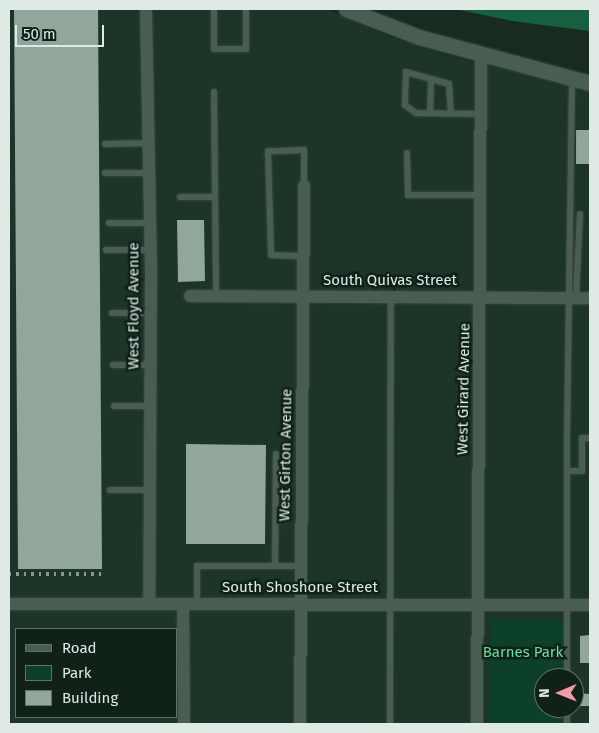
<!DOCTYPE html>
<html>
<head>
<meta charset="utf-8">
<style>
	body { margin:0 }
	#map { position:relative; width:599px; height:733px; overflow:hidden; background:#192b21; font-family:"Fira Sans",sans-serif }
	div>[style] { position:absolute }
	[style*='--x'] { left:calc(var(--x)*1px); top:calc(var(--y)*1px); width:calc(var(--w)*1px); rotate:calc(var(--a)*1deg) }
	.built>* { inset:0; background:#1c3528 }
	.green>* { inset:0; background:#0c4029 }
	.water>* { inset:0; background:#166040 }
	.building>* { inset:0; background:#92a79b }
	.roads { filter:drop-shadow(0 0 1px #39473f) drop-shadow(0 0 1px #39473f) }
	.service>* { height:6px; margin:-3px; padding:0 3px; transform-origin:3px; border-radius:3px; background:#4a5d52 }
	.minor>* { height:12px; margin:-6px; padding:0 6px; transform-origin:6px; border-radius:6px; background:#4a5d52 }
	.tertiary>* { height:15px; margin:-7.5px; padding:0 7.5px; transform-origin:7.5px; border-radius:7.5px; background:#4a5d52 }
	.rail>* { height:4px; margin-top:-2px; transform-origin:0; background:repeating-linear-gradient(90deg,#8b9991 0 2.5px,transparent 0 7.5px) }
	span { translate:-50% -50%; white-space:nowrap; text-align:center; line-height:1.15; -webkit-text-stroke:5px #102118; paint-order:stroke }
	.street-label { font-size:15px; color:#dfeae4 }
	.park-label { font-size:15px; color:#63dfa3 }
	.frame { position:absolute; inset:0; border:10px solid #dfeae4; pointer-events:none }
	.legend { position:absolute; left:15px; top:628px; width:162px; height:90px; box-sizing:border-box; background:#102118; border:1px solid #63716a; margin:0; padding:6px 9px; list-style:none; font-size:15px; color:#dfeae4 }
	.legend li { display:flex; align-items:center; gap:10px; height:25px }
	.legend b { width:25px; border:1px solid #63716a }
	.north { position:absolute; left:534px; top:668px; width:50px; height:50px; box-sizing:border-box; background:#102118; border:1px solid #63716a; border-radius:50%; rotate:269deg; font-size:14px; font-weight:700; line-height:20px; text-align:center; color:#dfeae4 }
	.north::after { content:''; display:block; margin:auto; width:18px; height:22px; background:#f39aa8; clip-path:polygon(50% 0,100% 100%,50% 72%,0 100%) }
	.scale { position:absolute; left:15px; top:25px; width:89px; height:22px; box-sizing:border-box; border:2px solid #dfeae4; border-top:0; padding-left:6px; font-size:15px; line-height:18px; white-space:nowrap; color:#dfeae4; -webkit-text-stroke:4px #102118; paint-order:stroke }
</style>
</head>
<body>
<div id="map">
	<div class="built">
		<i style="clip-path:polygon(evenodd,9px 9px,326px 9px,390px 37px,444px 55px,590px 89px,590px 724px,9px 724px,9px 9px,16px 629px,176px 629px,176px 717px,16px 717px,16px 629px,9px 9px,544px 678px,574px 678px,574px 708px,544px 708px,544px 678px)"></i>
	</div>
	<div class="green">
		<i style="clip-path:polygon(491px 620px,565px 621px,565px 678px,544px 678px,544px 708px,564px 708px,564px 724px,489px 724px)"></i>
	</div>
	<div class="water">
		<i style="clip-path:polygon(455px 9px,590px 9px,590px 31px,512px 21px)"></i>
	</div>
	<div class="building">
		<i style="clip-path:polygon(14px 9px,98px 9px,102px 569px,18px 569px)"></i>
		<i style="clip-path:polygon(576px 130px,590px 130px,590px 164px,576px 164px)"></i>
		<i style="clip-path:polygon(177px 220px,204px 220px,205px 281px,178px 282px)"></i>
		<i style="clip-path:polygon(186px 444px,266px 445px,265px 544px,186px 544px)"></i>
		<i style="clip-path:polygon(590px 635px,590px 663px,580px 663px,580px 636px)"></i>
		<i style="clip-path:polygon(574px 693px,590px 694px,590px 706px,574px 706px)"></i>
	</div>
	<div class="roads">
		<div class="service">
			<i style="--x:214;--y:9;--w:40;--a:90"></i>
			<i style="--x:214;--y:49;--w:32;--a:0"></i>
			<i style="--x:246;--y:49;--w:40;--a:-90"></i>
			<i style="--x:214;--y:92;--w:204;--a:89.4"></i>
			<i style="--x:430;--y:113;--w:34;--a:-88"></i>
			<i style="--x:451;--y:114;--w:30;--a:-94"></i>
			<i style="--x:449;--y:84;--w:45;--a:-164.4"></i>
			<i style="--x:406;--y:72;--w:33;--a:92"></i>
			<i style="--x:405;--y:105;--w:14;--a:36"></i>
			<i style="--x:416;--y:113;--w:65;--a:0.9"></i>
			<i style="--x:105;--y:144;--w:44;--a:-1.3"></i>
			<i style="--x:407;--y:153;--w:42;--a:88.6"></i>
			<i style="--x:408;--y:195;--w:73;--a:0"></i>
			<i style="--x:105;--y:173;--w:44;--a:0"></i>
			<i style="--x:304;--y:186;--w:36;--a:-90"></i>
			<i style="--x:304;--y:150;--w:36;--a:178"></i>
			<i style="--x:268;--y:151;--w:104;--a:88.3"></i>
			<i style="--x:271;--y:255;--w:33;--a:2"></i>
			<i style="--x:180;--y:197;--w:35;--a:0"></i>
			<i style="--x:109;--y:223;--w:41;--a:0"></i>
			<i style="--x:106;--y:250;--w:44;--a:0"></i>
			<i style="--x:576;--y:298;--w:84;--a:-87.3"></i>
			<i style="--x:112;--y:313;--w:39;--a:0"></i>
			<i style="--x:113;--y:365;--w:37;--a:0"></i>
			<i style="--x:114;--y:406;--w:36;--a:0"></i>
			<i style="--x:567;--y:471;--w:15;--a:0"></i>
			<i style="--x:582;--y:471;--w:33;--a:-90"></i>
			<i style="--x:582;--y:438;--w:8;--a:0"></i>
			<i style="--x:110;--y:490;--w:40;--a:0"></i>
			<i style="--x:275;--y:566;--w:112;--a:-89.5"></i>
			<i style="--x:197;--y:604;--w:38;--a:-90"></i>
			<i style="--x:197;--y:566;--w:104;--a:0"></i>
			<i style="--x:567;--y:678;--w:240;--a:-90"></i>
			<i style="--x:567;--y:438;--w:359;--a:-89.2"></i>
			<i style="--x:390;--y:724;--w:427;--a:-89.9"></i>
			<i style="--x:567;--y:724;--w:16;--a:-90"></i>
		</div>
		<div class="minor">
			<i style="--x:146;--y:9;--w:264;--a:88.9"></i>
			<i style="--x:151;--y:273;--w:331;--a:90.3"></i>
			<i style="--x:190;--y:296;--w:400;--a:0.3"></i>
			<i style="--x:9;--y:604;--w:581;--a:0.1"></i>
			<i style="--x:183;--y:604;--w:120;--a:89.5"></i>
			<i style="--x:300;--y:724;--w:538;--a:-89.57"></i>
			<i style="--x:477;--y:724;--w:670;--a:-89.66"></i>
		</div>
		<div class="tertiary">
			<i style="--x:346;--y:9;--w:78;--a:21"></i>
			<i style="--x:419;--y:37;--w:177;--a:15.1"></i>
		</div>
	</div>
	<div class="rail">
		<i style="--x:9;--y:574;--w:96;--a:0"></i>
	</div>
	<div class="street-label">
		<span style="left:390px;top:281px">South Quivas Street</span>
		<span style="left:134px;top:306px;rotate:-90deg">West Floyd Avenue</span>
		<span style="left:464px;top:389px;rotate:-89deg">West Girard Avenue</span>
		<span style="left:286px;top:455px;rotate:-89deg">West Girton Avenue</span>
		<span style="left:300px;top:588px">South Shoshone Street</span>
	</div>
	<div class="park-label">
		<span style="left:523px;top:653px">Barnes Park</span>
	</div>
	<div class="frame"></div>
	<ul class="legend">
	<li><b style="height:6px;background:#4a5d52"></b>Road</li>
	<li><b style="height:14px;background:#0c4029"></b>Park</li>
	<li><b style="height:14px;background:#92a79b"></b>Building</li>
	</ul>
	<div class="north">N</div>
	<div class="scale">50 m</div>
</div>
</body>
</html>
